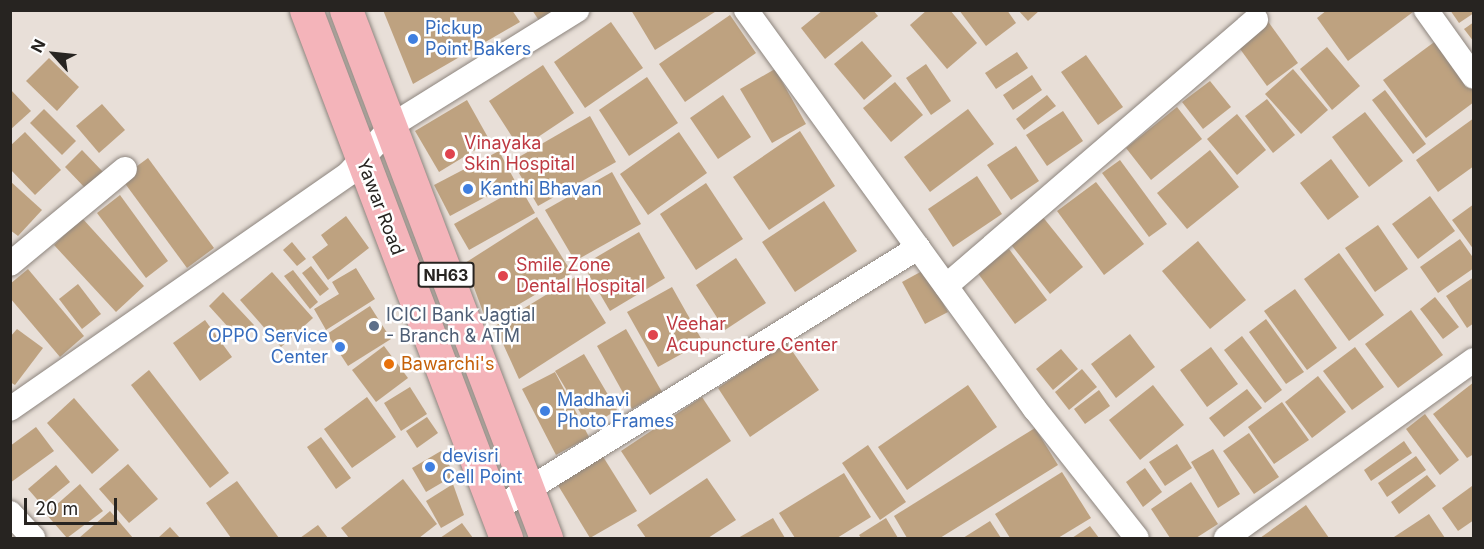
<!DOCTYPE html>
<html>
<head>
<meta charset="utf-8">
<style>
	body { margin:0 }
	#map { position:relative; width:1484px; height:549px; overflow:hidden; background:#e8dfd8; font-family:Inter,sans-serif }
	div>[style] { position:absolute }
	[style*='--x'] { left:calc(var(--x)*1px); top:calc(var(--y)*1px); width:calc(var(--w)*1px); rotate:calc(var(--a)*1deg) }
	.building>* { inset:0; background:#bea280 }
	.roads { filter:drop-shadow(0 0 2px #8d857e) drop-shadow(0 0 2px #8d857e) }
	.minor>* { height:24px; margin:-12px; padding:0 12px; transform-origin:12px; border-radius:12px; background:#fff }
	.trunk>* { height:33px; margin:-16.5px; padding:0 16.5px; transform-origin:16.5px; border-radius:16.5px; background:#f4b4ba }
	.dots>* { width:16px; height:16px; translate:-50% -50%; box-sizing:border-box; border:3px solid #fff; border-radius:50% }
	span { translate:-50% -50%; white-space:nowrap; text-align:center; line-height:1.15; -webkit-text-stroke:5px #fff; paint-order:stroke }
	.shield-label span { padding:2px 4px; background:#fff; border:2px solid; border-radius:4px; -webkit-text-stroke-width:0 }
	.shield-label { font-size:16px; color:#272421; font-weight:700 }
	.shop-label { font-size:18px; color:#366cbe }
	.left { translate:0 -50%; text-align:left }
	.right { translate:-100% -50%; text-align:right }
	.health-label { font-size:18px; color:#be3a42 }
	.street-label { font-size:18px; color:#272421 }
	.service-label { font-size:18px; color:#4e5e75 }
	.food-label { font-size:18px; color:#c56008 }
	.frame { position:absolute; inset:0; border:12px solid #272421; pointer-events:none }
	.north { position:absolute; left:24px; top:24px; width:60px; height:60px; -webkit-text-stroke:4px #fff; paint-order:stroke; rotate:297deg; font-size:16px; font-weight:700; line-height:24px; text-align:center; color:#272421 }
	.north::after { content:''; display:block; margin:auto; width:21px; height:27px; background:#272421; clip-path:polygon(50% 0,100% 100%,50% 72%,0 100%) }
	.scale { position:absolute; left:24px; top:498px; width:93px; height:27px; box-sizing:border-box; border:3px solid #272421; border-top:0; padding-left:8px; font-size:18px; line-height:21px; white-space:nowrap; color:#272421; -webkit-text-stroke:4px #fff; paint-order:stroke }
</style>
</head>
<body>
<div id="map">
	<div class="building">
		<i style="clip-path:polygon(383px 10px,512px 10px,520px 22px,413px 84px)"></i>
		<i style="clip-path:polygon(532px 10px,564px 10px,542px 25px)"></i>
		<i style="clip-path:polygon(631px 10px,718px 10px,655px 50px)"></i>
		<i style="clip-path:polygon(823px 10px,873px 10px,878px 16px,825px 59px,801px 28px)"></i>
		<i style="clip-path:polygon(927px 10px,950px 10px,977px 43px,947px 69px,910px 25px)"></i>
		<i style="clip-path:polygon(959px 10px,1007px 10px,1016px 23px,986px 46px)"></i>
		<i style="clip-path:polygon(1018px 10px,1040px 10px,1028px 21px)"></i>
		<i style="clip-path:polygon(1327px 10px,1411px 10px,1413px 12px,1348px 61px,1317px 18px)"></i>
		<i style="clip-path:polygon(1450px 10px,1474px 10px,1474px 13px,1459px 23px)"></i>
		<i style="clip-path:polygon(730px 15px,756px 53px,685px 102px,659px 64px)"></i>
		<i style="clip-path:polygon(1267px 20px,1298px 63px,1267px 86px,1235px 42px)"></i>
		<i style="clip-path:polygon(611px 22px,643px 68px,585px 108px,554px 62px)"></i>
		<i style="clip-path:polygon(1474px 22px,1474px 42px,1464px 29px)"></i>
		<i style="clip-path:polygon(1437px 40px,1474px 89px,1474px 102px,1426px 138px,1383px 80px)"></i>
		<i style="clip-path:polygon(862px 41px,892px 76px,864px 100px,834px 64px)"></i>
		<i style="clip-path:polygon(1327px 47px,1360px 86px,1332px 110px,1300px 69px)"></i>
		<i style="clip-path:polygon(1017px 52px,1028px 68px,996px 89px,985px 73px)"></i>
		<i style="clip-path:polygon(1086px 55px,1123px 107px,1098px 125px,1061px 72px)"></i>
		<i style="clip-path:polygon(49px 58px,79px 87px,57px 111px,26px 81px)"></i>
		<i style="clip-path:polygon(926px 64px,951px 101px,931px 115px,906px 78px)"></i>
		<i style="clip-path:polygon(543px 65px,574px 113px,520px 149px,489px 101px)"></i>
		<i style="clip-path:polygon(775px 69px,806px 124px,772px 143px,740px 89px)"></i>
		<i style="clip-path:polygon(1293px 69px,1328px 110px,1301px 134px,1265px 94px)"></i>
		<i style="clip-path:polygon(1032px 75px,1042px 90px,1013px 110px,1003px 95px)"></i>
		<i style="clip-path:polygon(647px 77px,678px 123px,629px 156px,599px 110px)"></i>
		<i style="clip-path:polygon(1210px 81px,1231px 107px,1203px 129px,1182px 102px)"></i>
		<i style="clip-path:polygon(895px 82px,923px 115px,891px 142px,863px 108px)"></i>
		<i style="clip-path:polygon(10px 89px,31px 111px,10px 130px)"></i>
		<i style="clip-path:polygon(1385px 90px,1426px 144px,1413px 154px,1372px 100px)"></i>
		<i style="clip-path:polygon(723px 95px,751px 137px,718px 159px,690px 118px)"></i>
		<i style="clip-path:polygon(1047px 95px,1056px 106px,1024px 130px,1016px 119px)"></i>
		<i style="clip-path:polygon(1267px 99px,1295px 135px,1273px 153px,1245px 116px)"></i>
		<i style="clip-path:polygon(467px 100px,490px 141px,439px 172px,415px 131px)"></i>
		<i style="clip-path:polygon(102px 104px,125px 130px,99px 153px,76px 126px)"></i>
		<i style="clip-path:polygon(1177px 107px,1202px 139px,1151px 180px,1126px 148px)"></i>
		<i style="clip-path:polygon(44px 109px,76px 141px,62px 155px,30px 123px)"></i>
		<i style="clip-path:polygon(968px 109px,994px 144px,930px 192px,904px 157px)"></i>
		<i style="clip-path:polygon(1063px 111px,1083px 141px,1047px 166px,1026px 135px)"></i>
		<i style="clip-path:polygon(1365px 112px,1403px 161px,1369px 187px,1332px 137px)"></i>
		<i style="clip-path:polygon(1237px 114px,1266px 150px,1237px 175px,1207px 139px)"></i>
		<i style="clip-path:polygon(590px 116px,616px 162px,538px 206px,512px 161px)"></i>
		<i style="clip-path:polygon(1474px 118px,1474px 166px,1438px 192px,1416px 160px)"></i>
		<i style="clip-path:polygon(800px 131px,835px 186px,769px 230px,733px 177px)"></i>
		<i style="clip-path:polygon(25px 132px,61px 170px,35px 195px,10px 169px,10px 146px)"></i>
		<i style="clip-path:polygon(679px 132px,707px 173px,648px 215px,620px 174px)"></i>
		<i style="clip-path:polygon(1016px 146px,1039px 181px,1011px 200px,987px 165px)"></i>
		<i style="clip-path:polygon(82px 150px,104px 173px,87px 190px,65px 167px)"></i>
		<i style="clip-path:polygon(1210px 150px,1239px 187px,1187px 229px,1157px 193px)"></i>
		<i style="clip-path:polygon(499px 151px,515px 181px,450px 216px,434px 185px)"></i>
		<i style="clip-path:polygon(148px 158px,214px 248px,187px 268px,121px 178px)"></i>
		<i style="clip-path:polygon(1331px 159px,1359px 197px,1328px 220px,1300px 183px)"></i>
		<i style="clip-path:polygon(1120px 160px,1167px 224px,1149px 237px,1102px 173px)"></i>
		<i style="clip-path:polygon(612px 172px,641px 224px,575px 261px,545px 210px)"></i>
		<i style="clip-path:polygon(977px 176px,1002px 214px,953px 247px,928px 209px)"></i>
		<i style="clip-path:polygon(10px 181px,42px 210px,18px 236px,10px 230px)"></i>
		<i style="clip-path:polygon(1096px 182px,1144px 244px,1104px 275px,1057px 211px)"></i>
		<i style="clip-path:polygon(706px 183px,743px 239px,696px 270px,660px 214px)"></i>
		<i style="clip-path:polygon(520px 187px,535px 213px,469px 250px,454px 224px)"></i>
		<i style="clip-path:polygon(120px 195px,168px 261px,146px 278px,97px 213px)"></i>
		<i style="clip-path:polygon(1430px 196px,1455px 231px,1418px 259px,1392px 224px)"></i>
		<i style="clip-path:polygon(824px 201px,857px 251px,795px 292px,762px 242px)"></i>
		<i style="clip-path:polygon(1474px 204px,1474px 250px,1452px 220px)"></i>
		<i style="clip-path:polygon(346px 216px,369px 248px,328px 280px,312px 257px,328px 245px,321px 235px)"></i>
		<i style="clip-path:polygon(1042px 216px,1083px 267px,1050px 294px,1009px 242px)"></i>
		<i style="clip-path:polygon(537px 217px,572px 273px,487px 323px,465px 263px)"></i>
		<i style="clip-path:polygon(82px 218px,144px 286px,116px 312px,54px 245px)"></i>
		<i style="clip-path:polygon(1378px 225px,1408px 269px,1375px 292px,1345px 248px)"></i>
		<i style="clip-path:polygon(639px 232px,665px 278px,610px 311px,583px 265px)"></i>
		<i style="clip-path:polygon(1460px 239px,1474px 259px,1474px 268px,1438px 293px,1420px 267px)"></i>
		<i style="clip-path:polygon(1198px 241px,1246px 300px,1210px 329px,1162px 271px)"></i>
		<i style="clip-path:polygon(292px 242px,306px 259px,297px 266px,283px 250px)"></i>
		<i style="clip-path:polygon(1009px 249px,1047px 300px,1015px 324px,977px 272px)"></i>
		<i style="clip-path:polygon(1339px 253px,1384px 315px,1349px 341px,1304px 279px)"></i>
		<i style="clip-path:polygon(736px 258px,766px 303px,725px 330px,696px 285px)"></i>
		<i style="clip-path:polygon(311px 266px,329px 289px,320px 296px,302px 273px)"></i>
		<i style="clip-path:polygon(356px 268px,375px 299px,326px 330px,314px 309px,339px 294px,332px 282px)"></i>
		<i style="clip-path:polygon(28px 269px,84px 336px,60px 357px,10px 298px,10px 284px)"></i>
		<i style="clip-path:polygon(293px 270px,318px 302px,310px 309px,284px 276px)"></i>
		<i style="clip-path:polygon(924px 270px,948px 312px,925px 324px,902px 282px)"></i>
		<i style="clip-path:polygon(272px 272px,313px 318px,281px 347px,240px 300px)"></i>
		<i style="clip-path:polygon(577px 276px,606px 323px,519px 379px,495px 326px)"></i>
		<i style="clip-path:polygon(1474px 277px,1474px 323px,1467px 328px,1446px 296px)"></i>
		<i style="clip-path:polygon(78px 284px,101px 314px,82px 329px,59px 299px)"></i>
		<i style="clip-path:polygon(672px 287px,703px 342px,658px 367px,627px 312px)"></i>
		<i style="clip-path:polygon(1295px 289px,1337px 348px,1307px 370px,1264px 311px)"></i>
		<i style="clip-path:polygon(223px 292px,254px 325px,239px 339px,209px 306px)"></i>
		<i style="clip-path:polygon(1435px 297px,1459px 327px,1443px 339px,1420px 309px)"></i>
		<i style="clip-path:polygon(370px 306px,391px 339px,348px 366px,327px 334px)"></i>
		<i style="clip-path:polygon(1411px 310px,1443px 355px,1398px 388px,1365px 344px)"></i>
		<i style="clip-path:polygon(1266px 319px,1304px 372px,1286px 384px,1249px 332px)"></i>
		<i style="clip-path:polygon(205px 320px,232px 357px,200px 381px,173px 343px)"></i>
		<i style="clip-path:polygon(17px 329px,43px 348px,15px 385px,10px 382px,10px 337px)"></i>
		<i style="clip-path:polygon(626px 329px,662px 392px,632px 409px,597px 346px)"></i>
		<i style="clip-path:polygon(1130px 334px,1155px 367px,1116px 398px,1091px 364px)"></i>
		<i style="clip-path:polygon(1242px 336px,1282px 390px,1265px 403px,1224px 350px)"></i>
		<i style="clip-path:polygon(786px 342px,819px 390px,750px 437px,718px 388px)"></i>
		<i style="clip-path:polygon(384px 346px,408px 378px,376px 402px,352px 370px)"></i>
		<i style="clip-path:polygon(1211px 347px,1238px 384px,1207px 407px,1180px 370px)"></i>
		<i style="clip-path:polygon(1355px 347px,1384px 387px,1352px 410px,1323px 371px)"></i>
		<i style="clip-path:polygon(1061px 349px,1078px 369px,1053px 390px,1036px 369px)"></i>
		<i style="clip-path:polygon(584px 354px,617px 410px,589px 427px,555px 371px)"></i>
		<i style="clip-path:polygon(1082px 369px,1097px 387px,1069px 410px,1055px 392px)"></i>
		<i style="clip-path:polygon(149px 370px,229px 473px,210px 488px,131px 385px)"></i>
		<i style="clip-path:polygon(555px 372px,589px 437px,556px 455px,522px 389px)"></i>
		<i style="clip-path:polygon(1318px 376px,1346px 412px,1312px 438px,1285px 402px)"></i>
		<i style="clip-path:polygon(1474px 382px,1474px 454px,1467px 458px,1433px 414px)"></i>
		<i style="clip-path:polygon(968px 385px,997px 427px,907px 490px,878px 447px)"></i>
		<i style="clip-path:polygon(1153px 385px,1184px 425px,1140px 460px,1109px 420px)"></i>
		<i style="clip-path:polygon(410px 387px,427px 414px,401px 431px,384px 403px)"></i>
		<i style="clip-path:polygon(1247px 389px,1262px 408px,1224px 437px,1209px 418px)"></i>
		<i style="clip-path:polygon(1099px 390px,1110px 406px,1085px 424px,1074px 409px)"></i>
		<i style="clip-path:polygon(367px 397px,396px 437px,352px 468px,324px 429px)"></i>
		<i style="clip-path:polygon(702px 397px,731px 441px,650px 495px,621px 451px)"></i>
		<i style="clip-path:polygon(74px 398px,119px 450px,92px 474px,47px 423px)"></i>
		<i style="clip-path:polygon(1282px 402px,1309px 440px,1274px 464px,1248px 427px)"></i>
		<i style="clip-path:polygon(1425px 414px,1459px 460px,1440px 475px,1406px 429px)"></i>
		<i style="clip-path:polygon(427px 417px,438px 433px,417px 448px,406px 431px)"></i>
		<i style="clip-path:polygon(36px 427px,54px 451px,10px 483px,10px 446px)"></i>
		<i style="clip-path:polygon(1035px 428px,1058px 465px,940px 538px,907px 538px,894px 516px)"></i>
		<i style="clip-path:polygon(1249px 433px,1279px 477px,1254px 494px,1223px 451px)"></i>
		<i style="clip-path:polygon(321px 437px,351px 478px,336px 489px,307px 447px)"></i>
		<i style="clip-path:polygon(1404px 441px,1412px 453px,1371px 481px,1364px 470px)"></i>
		<i style="clip-path:polygon(1177px 444px,1192px 468px,1165px 486px,1149px 462px)"></i>
		<i style="clip-path:polygon(868px 445px,906px 502px,880px 520px,842px 463px)"></i>
		<i style="clip-path:polygon(1213px 449px,1240px 494px,1218px 508px,1191px 462px)"></i>
		<i style="clip-path:polygon(441px 451px,455px 475px,426px 492px,412px 468px)"></i>
		<i style="clip-path:polygon(602px 455px,637px 511px,590px 538px,556px 482px)"></i>
		<i style="clip-path:polygon(1416px 456px,1426px 470px,1387px 497px,1378px 483px)"></i>
		<i style="clip-path:polygon(128px 464px,158px 499px,129px 523px,99px 489px)"></i>
		<i style="clip-path:polygon(56px 465px,70px 482px,42px 505px,28px 489px)"></i>
		<i style="clip-path:polygon(1145px 468px,1162px 492px,1143px 507px,1126px 482px)"></i>
		<i style="clip-path:polygon(1062px 472px,1091px 518px,1058px 538px,1010px 538px,995px 514px)"></i>
		<i style="clip-path:polygon(844px 473px,871px 517px,837px 538px,795px 538px,779px 513px)"></i>
		<i style="clip-path:polygon(1427px 475px,1436px 486px,1399px 514px,1391px 502px)"></i>
		<i style="clip-path:polygon(707px 478px,736px 520px,708px 538px,646px 538px,637px 525px)"></i>
		<i style="clip-path:polygon(403px 479px,437px 524px,419px 538px,349px 538px,341px 528px)"></i>
		<i style="clip-path:polygon(237px 481px,279px 538px,231px 538px,206px 503px)"></i>
		<i style="clip-path:polygon(1191px 482px,1218px 524px,1196px 538px,1170px 538px,1151px 509px)"></i>
		<i style="clip-path:polygon(80px 484px,103px 511px,67px 538px,46px 514px)"></i>
		<i style="clip-path:polygon(453px 484px,464px 515px,441px 528px,426px 501px)"></i>
		<i style="clip-path:polygon(1472px 486px,1474px 520px,1458px 531px,1442px 508px)"></i>
		<i style="clip-path:polygon(1306px 505px,1329px 538px,1260px 538px)"></i>
		<i style="clip-path:polygon(110px 511px,133px 538px,79px 538px)"></i>
		<i style="clip-path:polygon(1429px 514px,1445px 538px,1395px 538px,1394px 537px)"></i>
		<i style="clip-path:polygon(773px 518px,785px 538px,738px 538px)"></i>
		<i style="clip-path:polygon(886px 518px,898px 538px,861px 538px,859px 535px)"></i>
		<i style="clip-path:polygon(990px 521px,1001px 538px,963px 538px)"></i>
		<i style="clip-path:polygon(462px 523px,473px 538px,440px 538px)"></i>
		<i style="clip-path:polygon(318px 525px,328px 538px,300px 538px)"></i>
		<i style="clip-path:polygon(1090px 526px,1099px 538px,1072px 538px)"></i>
		<i style="clip-path:polygon(170px 527px,180px 538px,158px 538px)"></i>
	</div>
	<div class="roads">
		<div class="minor">
			<i style="--x:746;--y:10;--w:493;--a:54.1"></i>
			<i style="--x:1035;--y:409;--w:164;--a:51.7"></i>
			<i style="--x:1426;--y:10;--w:82;--a:54.4"></i>
			<i style="--x:10;--y:264;--w:149;--a:-39.6"></i>
			<i style="--x:946;--y:286;--w:409;--a:-40.7"></i>
			<i style="--x:10;--y:409;--w:413;--a:-34.8"></i>
			<i style="--x:349;--y:173;--w:67;--a:-47.4"></i>
			<i style="--x:394;--y:124;--w:216;--a:-31.9"></i>
			<i style="--x:495;--y:510;--w:498;--a:-31.8"></i>
			<i style="--x:10;--y:513;--w:34;--a:47"></i>
			<i style="--x:1226;--y:538;--w:305;--a:-35.7"></i>
		</div>
		<div class="trunk">
			<i style="--x:306;--y:10;--w:565;--a:69.25"></i>
			<i style="--x:346;--y:10;--w:565;--a:69.25"></i>
		</div>
	</div>
	<div class="dots">
		<i style="left:413px;top:39px;background:#3f7fe0"></i>
		<i style="left:450px;top:154px;background:#e0444e"></i>
		<i style="left:468px;top:189px;background:#3f7fe0"></i>
		<i style="left:503px;top:276px;background:#e0444e"></i>
		<i style="left:374px;top:326px;background:#5c6f8a"></i>
		<i style="left:653px;top:335px;background:#e0444e"></i>
		<i style="left:340px;top:347px;background:#3f7fe0"></i>
		<i style="left:389px;top:364px;background:#e8710a"></i>
		<i style="left:545px;top:411px;background:#3f7fe0"></i>
		<i style="left:430px;top:467px;background:#3f7fe0"></i>
	</div>
	<div class="shield-label">
		<span style="left:446px;top:275px">NH63</span>
	</div>
	<div class="shop-label">
		<span class="left" style="left:425px;top:39px">Pickup<br>Point Bakers</span>
		<span class="left" style="left:480px;top:189px">Kanthi Bhavan</span>
		<span class="right" style="left:328px;top:347px">OPPO Service<br>Center</span>
		<span class="left" style="left:557px;top:411px">Madhavi<br>Photo Frames</span>
		<span class="left" style="left:442px;top:467px">devisri<br>Cell Point</span>
	</div>
	<div class="health-label">
		<span class="left" style="left:464px;top:154px">Vinayaka<br>Skin Hospital</span>
		<span class="left" style="left:516px;top:276px">Smile Zone<br>Dental Hospital</span>
		<span class="left" style="left:666px;top:335px">Veehar<br>Acupuncture Center</span>
	</div>
	<div class="street-label">
		<span style="left:380px;top:207px;rotate:69deg">Yawar Road</span>
	</div>
	<div class="service-label">
		<span class="left" style="left:386px;top:326px">ICICI Bank Jagtial<br>- Branch &amp; ATM</span>
	</div>
	<div class="food-label">
		<span class="left" style="left:401px;top:364px">Bawarchi's</span>
	</div>
	<div class="frame"></div>
	<div class="north">N</div>
	<div class="scale">20 m</div>
</div>
</body>
</html>
